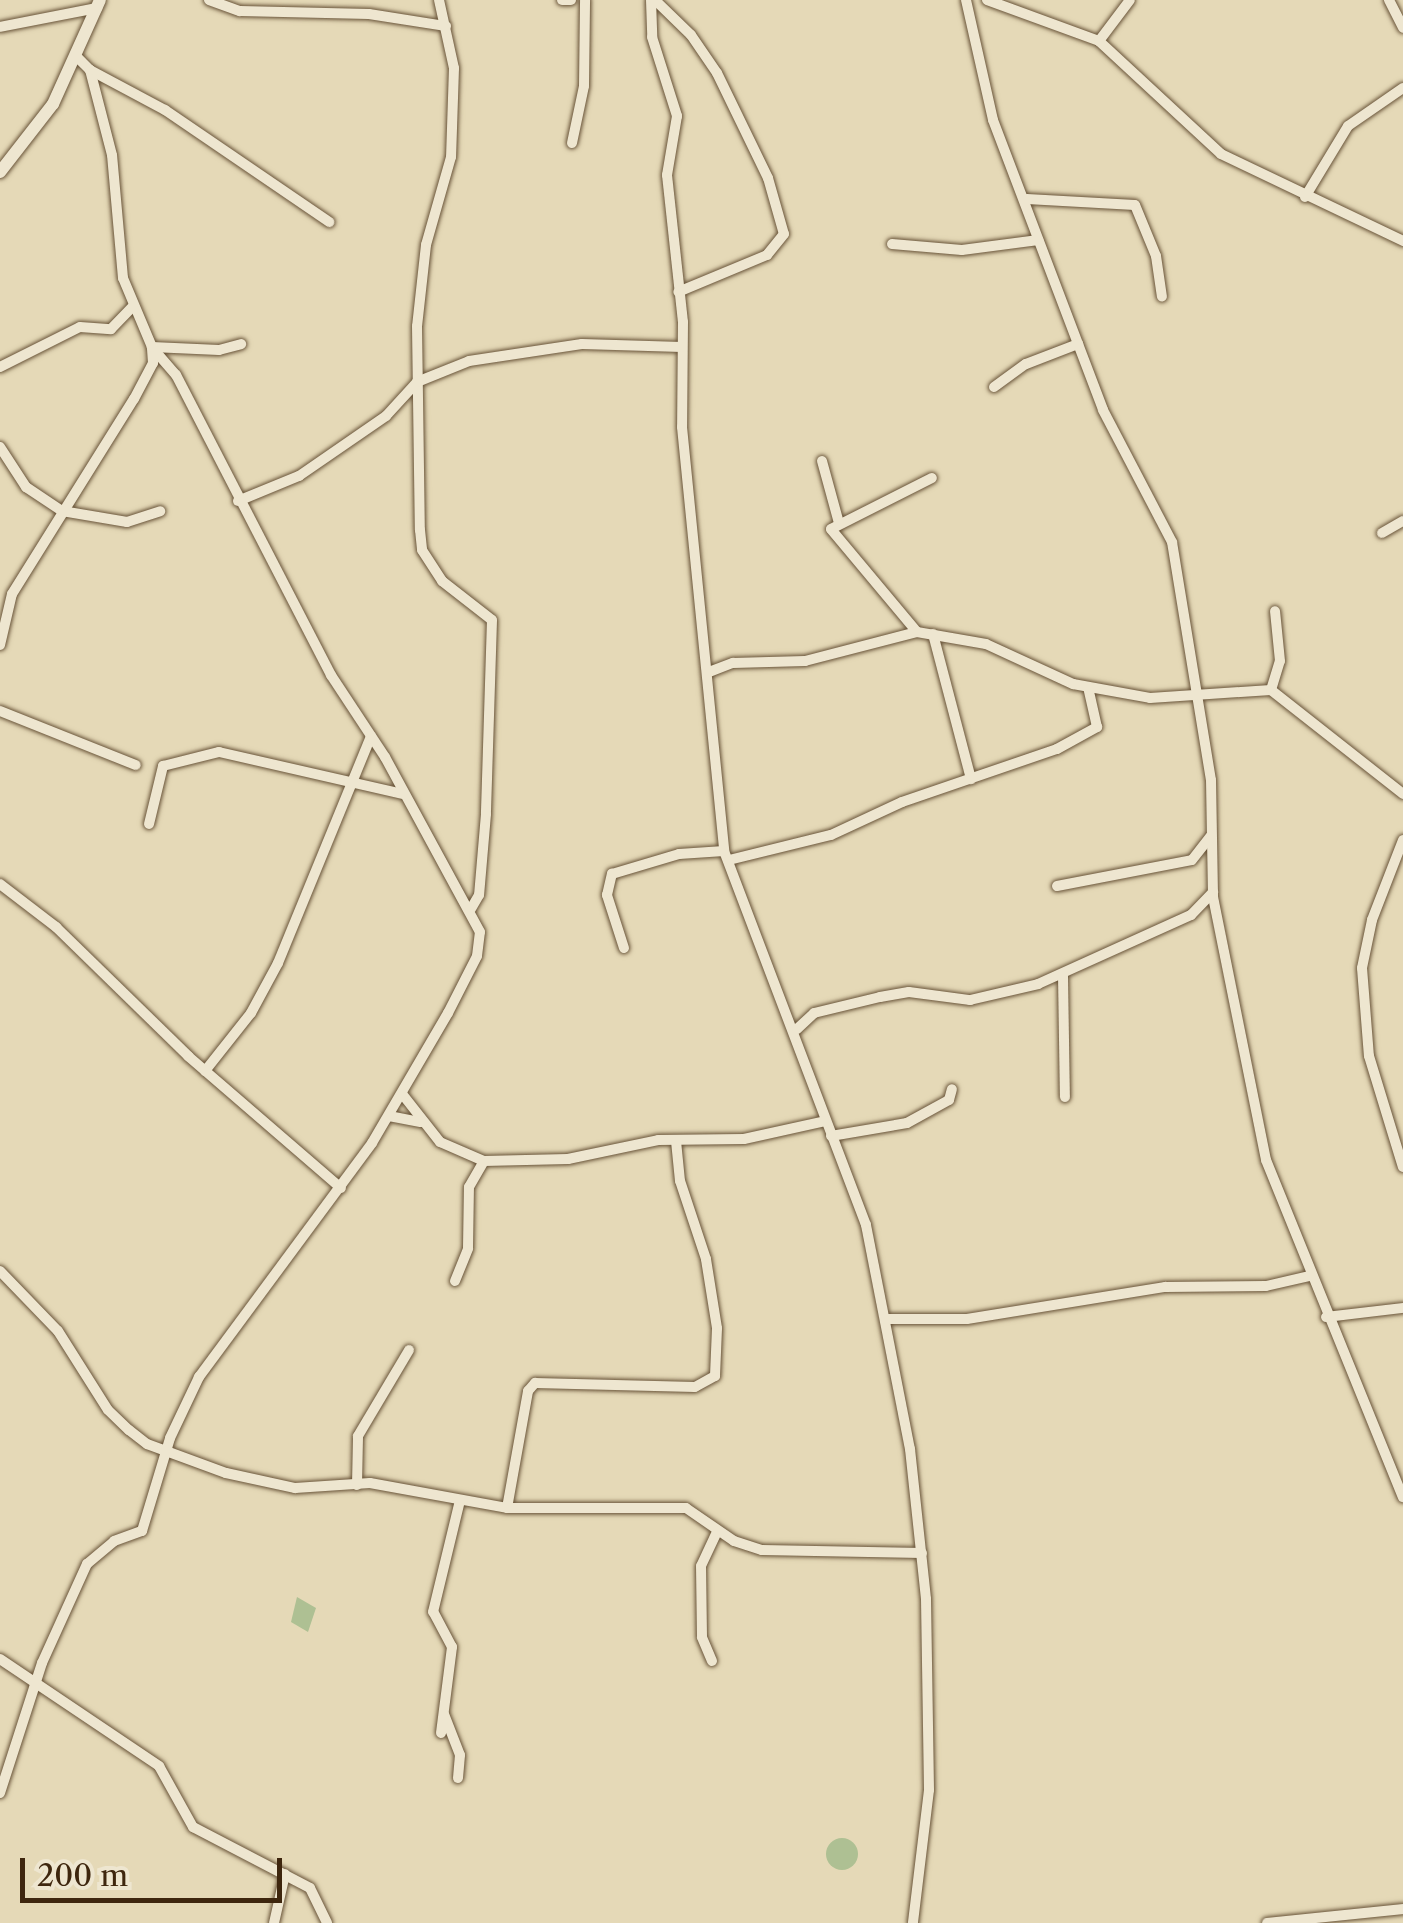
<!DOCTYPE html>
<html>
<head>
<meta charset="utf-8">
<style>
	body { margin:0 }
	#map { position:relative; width:1403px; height:1923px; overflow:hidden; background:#e5d9b7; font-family:"Libre Caslon Text",serif }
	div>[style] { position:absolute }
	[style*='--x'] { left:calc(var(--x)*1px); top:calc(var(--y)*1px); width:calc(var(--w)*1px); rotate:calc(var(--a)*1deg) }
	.green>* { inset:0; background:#aec093 }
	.round { border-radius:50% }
	.roads { filter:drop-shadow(0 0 2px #685338) drop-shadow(0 0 2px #685338) }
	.minor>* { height:10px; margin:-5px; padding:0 5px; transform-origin:5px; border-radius:5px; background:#eee6d0 }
	.tertiary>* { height:12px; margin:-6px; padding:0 6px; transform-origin:6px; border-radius:6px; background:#eee6d0 }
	span { translate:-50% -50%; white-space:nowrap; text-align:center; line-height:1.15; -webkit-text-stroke:9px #eee6d0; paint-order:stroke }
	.scale { position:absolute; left:20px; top:1858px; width:262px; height:45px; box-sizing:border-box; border:5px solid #3e260e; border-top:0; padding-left:12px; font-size:30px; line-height:35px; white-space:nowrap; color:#3e260e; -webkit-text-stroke:8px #eee6d0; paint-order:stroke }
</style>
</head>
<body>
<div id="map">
	<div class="green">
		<i style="clip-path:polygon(297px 1597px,316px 1608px,308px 1632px,291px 1622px)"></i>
		<i class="round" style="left:826px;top:1838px;width:32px;height:32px"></i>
	</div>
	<div class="roads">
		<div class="minor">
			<i style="--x:209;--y:0;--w:33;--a:20"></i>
			<i style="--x:240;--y:11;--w:129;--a:1.3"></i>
			<i style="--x:369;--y:14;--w:78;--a:8.9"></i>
			<i style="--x:439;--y:0;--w:70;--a:77.6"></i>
			<i style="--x:454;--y:68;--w:89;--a:91.9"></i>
			<i style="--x:451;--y:157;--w:91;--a:105.9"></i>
			<i style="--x:426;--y:245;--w:81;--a:96.3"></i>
			<i style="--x:417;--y:326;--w:204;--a:89.2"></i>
			<i style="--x:420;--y:530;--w:20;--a:84"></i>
			<i style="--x:422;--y:550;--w:37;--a:57"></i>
			<i style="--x:442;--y:581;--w:63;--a:38"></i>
			<i style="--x:492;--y:620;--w:194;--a:91.8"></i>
			<i style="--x:486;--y:814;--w:81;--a:94.9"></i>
			<i style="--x:479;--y:895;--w:16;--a:120"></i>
			<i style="--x:562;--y:0;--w:9;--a:0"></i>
			<i style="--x:651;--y:0;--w:37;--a:88"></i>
			<i style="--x:652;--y:37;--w:83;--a:72.4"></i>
			<i style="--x:677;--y:116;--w:60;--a:99.6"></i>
			<i style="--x:667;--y:175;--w:148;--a:83.8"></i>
			<i style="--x:683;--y:322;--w:105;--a:90.5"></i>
			<i style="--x:682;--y:427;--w:426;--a:84.3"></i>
			<i style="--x:724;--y:851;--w:400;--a:69.2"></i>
			<i style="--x:866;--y:1225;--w:228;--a:78.9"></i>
			<i style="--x:910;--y:1449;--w:151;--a:83.9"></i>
			<i style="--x:926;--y:1599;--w:191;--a:89.1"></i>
			<i style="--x:929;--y:1790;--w:134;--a:96.9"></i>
			<i style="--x:655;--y:0;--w:50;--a:44.2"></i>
			<i style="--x:691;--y:35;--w:46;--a:55.6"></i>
			<i style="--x:717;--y:73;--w:117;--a:64.1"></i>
			<i style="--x:768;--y:178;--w:58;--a:74.1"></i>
			<i style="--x:784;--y:234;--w:27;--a:129"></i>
			<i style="--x:767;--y:255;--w:96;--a:157.4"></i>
			<i style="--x:966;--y:0;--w:123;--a:77.3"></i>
			<i style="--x:993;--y:120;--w:310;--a:69.2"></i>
			<i style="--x:1103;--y:410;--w:149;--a:62.4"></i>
			<i style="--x:1172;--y:542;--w:241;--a:80.7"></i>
			<i style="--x:1211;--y:780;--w:117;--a:89"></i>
			<i style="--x:1213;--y:897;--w:268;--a:78.6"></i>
			<i style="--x:1266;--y:1160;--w:364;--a:67.9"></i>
			<i style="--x:987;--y:0;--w:119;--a:20.1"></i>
			<i style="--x:1099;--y:41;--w:166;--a:42.8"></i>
			<i style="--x:1221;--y:154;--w:202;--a:25.5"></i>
			<i style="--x:1389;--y:0;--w:31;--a:63"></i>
			<i style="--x:0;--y:27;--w:99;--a:-11.1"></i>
			<i style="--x:1099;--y:41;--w:51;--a:-52.9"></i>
			<i style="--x:90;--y:70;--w:85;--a:28.1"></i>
			<i style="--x:165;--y:110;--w:199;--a:34.3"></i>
			<i style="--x:572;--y:143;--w:58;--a:-78.1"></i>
			<i style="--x:584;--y:86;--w:86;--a:-89.3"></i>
			<i style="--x:1305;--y:197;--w:83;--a:-58.8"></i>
			<i style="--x:1348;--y:126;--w:67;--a:-34.6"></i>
			<i style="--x:1027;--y:199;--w:108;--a:3.2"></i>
			<i style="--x:1135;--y:205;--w:55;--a:67.6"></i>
			<i style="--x:1156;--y:256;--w:41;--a:81.7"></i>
			<i style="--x:892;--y:244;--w:70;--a:4.9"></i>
			<i style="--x:962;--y:250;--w:77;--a:-7.5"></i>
			<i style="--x:0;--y:367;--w:89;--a:-26.6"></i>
			<i style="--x:80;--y:327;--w:31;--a:4"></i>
			<i style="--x:111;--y:329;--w:32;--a:-46"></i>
			<i style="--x:994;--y:387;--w:39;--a:-36"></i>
			<i style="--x:1026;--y:364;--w:56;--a:-21"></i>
			<i style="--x:0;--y:447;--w:48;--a:57"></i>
			<i style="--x:26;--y:487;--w:43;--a:33.7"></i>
			<i style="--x:62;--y:511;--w:66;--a:9.6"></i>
			<i style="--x:127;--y:522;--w:35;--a:-18"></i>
			<i style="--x:822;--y:461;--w:64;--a:74.7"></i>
			<i style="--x:238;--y:501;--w:66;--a:-22.3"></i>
			<i style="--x:299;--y:476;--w:106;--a:-34.6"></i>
			<i style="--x:386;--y:416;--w:46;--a:-47.6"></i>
			<i style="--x:417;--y:382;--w:56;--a:-22"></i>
			<i style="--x:469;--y:361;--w:114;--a:-8.6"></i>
			<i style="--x:582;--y:344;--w:100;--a:1.7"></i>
			<i style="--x:1382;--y:533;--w:24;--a:-30"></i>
			<i style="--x:917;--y:632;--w:134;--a:-129.9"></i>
			<i style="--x:831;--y:529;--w:113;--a:-26.8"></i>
			<i style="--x:933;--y:634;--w:150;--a:75.3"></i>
			<i style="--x:0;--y:645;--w:52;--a:-76.8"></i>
			<i style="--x:12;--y:594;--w:230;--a:-58"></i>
			<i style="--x:134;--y:399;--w:41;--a:-62.2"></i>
			<i style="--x:153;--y:363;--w:16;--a:-94"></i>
			<i style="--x:152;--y:347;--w:67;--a:2.6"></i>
			<i style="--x:219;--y:350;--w:23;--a:-15"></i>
			<i style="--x:709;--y:672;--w:26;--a:-21"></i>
			<i style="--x:733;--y:663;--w:72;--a:-1.6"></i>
			<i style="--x:805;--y:661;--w:116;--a:-14.5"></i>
			<i style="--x:917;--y:632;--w:70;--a:9.9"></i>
			<i style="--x:986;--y:644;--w:96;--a:24.7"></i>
			<i style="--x:1073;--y:684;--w:78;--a:10.3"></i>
			<i style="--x:1150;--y:698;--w:121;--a:-3.8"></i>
			<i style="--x:1271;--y:690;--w:168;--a:38.2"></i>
			<i style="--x:1271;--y:690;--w:30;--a:-73"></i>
			<i style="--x:1280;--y:661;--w:50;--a:-95.7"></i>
			<i style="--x:0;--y:711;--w:146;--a:21.7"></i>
			<i style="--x:149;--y:824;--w:60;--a:-76.4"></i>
			<i style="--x:163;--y:766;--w:58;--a:-14"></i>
			<i style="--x:219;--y:752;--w:188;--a:12.9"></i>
			<i style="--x:1403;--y:840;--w:86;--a:111.2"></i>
			<i style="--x:1372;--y:920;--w:49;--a:101.8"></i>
			<i style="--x:1362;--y:968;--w:88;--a:85.5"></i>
			<i style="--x:1369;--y:1056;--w:116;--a:73"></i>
			<i style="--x:729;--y:860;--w:105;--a:-13.8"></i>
			<i style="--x:831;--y:835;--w:78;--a:-24.9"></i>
			<i style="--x:902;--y:802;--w:164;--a:-18.9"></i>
			<i style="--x:1057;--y:749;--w:46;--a:-28.8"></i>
			<i style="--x:1097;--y:727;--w:41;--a:-102.7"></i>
			<i style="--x:0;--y:884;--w:71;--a:37.5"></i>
			<i style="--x:56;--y:927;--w:185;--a:44.3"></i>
			<i style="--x:188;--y:1056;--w:202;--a:40.8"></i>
			<i style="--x:1057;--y:886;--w:137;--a:-10.9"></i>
			<i style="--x:1192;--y:860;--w:31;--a:-52"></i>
			<i style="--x:624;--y:948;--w:56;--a:-107.8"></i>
			<i style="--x:607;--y:895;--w:22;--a:-77"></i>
			<i style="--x:612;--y:874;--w:70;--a:-16.6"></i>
			<i style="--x:679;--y:854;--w:45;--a:-3.8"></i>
			<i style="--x:1063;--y:976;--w:121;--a:89.1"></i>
			<i style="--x:797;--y:1029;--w:23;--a:-43"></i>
			<i style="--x:814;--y:1013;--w:68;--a:-13.6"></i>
			<i style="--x:880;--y:997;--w:29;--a:-10"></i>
			<i style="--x:909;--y:992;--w:62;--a:7.5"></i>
			<i style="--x:970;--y:1000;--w:70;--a:-13.2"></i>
			<i style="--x:1038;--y:984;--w:168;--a:-24.3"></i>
			<i style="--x:1191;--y:915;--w:32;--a:-46"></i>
			<i style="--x:205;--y:1071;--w:74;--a:-51.6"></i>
			<i style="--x:251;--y:1013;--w:57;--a:-61.6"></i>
			<i style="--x:278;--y:963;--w:245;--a:-67.7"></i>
			<i style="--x:403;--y:1095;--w:60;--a:51.8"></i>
			<i style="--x:440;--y:1142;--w:48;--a:23.4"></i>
			<i style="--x:484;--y:1161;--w:84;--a:-1.4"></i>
			<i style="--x:568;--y:1159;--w:92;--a:-11.9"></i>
			<i style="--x:658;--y:1140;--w:86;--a:-0.7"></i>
			<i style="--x:744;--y:1139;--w:83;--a:-12.5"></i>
			<i style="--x:389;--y:1116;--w:32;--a:11"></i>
			<i style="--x:831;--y:1136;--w:77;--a:-9.7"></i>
			<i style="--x:907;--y:1123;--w:48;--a:-28.7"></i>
			<i style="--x:949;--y:1100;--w:11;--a:-75"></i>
			<i style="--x:0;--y:1271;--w:83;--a:46"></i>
			<i style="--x:58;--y:1331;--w:93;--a:57.7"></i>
			<i style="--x:108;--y:1410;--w:29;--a:44"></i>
			<i style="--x:129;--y:1430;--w:23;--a:38"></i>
			<i style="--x:147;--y:1444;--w:84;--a:20.2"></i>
			<i style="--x:226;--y:1473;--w:71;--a:12.3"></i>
			<i style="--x:295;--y:1488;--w:75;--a:-3.8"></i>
			<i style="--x:370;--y:1483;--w:139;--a:10.3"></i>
			<i style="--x:507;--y:1508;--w:179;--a:0"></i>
			<i style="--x:686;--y:1508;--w:58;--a:34.5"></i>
			<i style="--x:734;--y:1541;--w:29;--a:18"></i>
			<i style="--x:762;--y:1550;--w:160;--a:1.1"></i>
			<i style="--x:455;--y:1281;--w:35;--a:-68"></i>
			<i style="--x:468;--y:1248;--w:61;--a:-89.1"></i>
			<i style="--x:469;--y:1187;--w:30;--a:-60"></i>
			<i style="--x:1326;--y:1317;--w:78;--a:-6.7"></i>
			<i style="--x:886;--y:1319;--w:81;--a:0"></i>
			<i style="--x:967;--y:1319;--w:201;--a:-9.2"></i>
			<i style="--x:1165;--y:1287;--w:101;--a:-0.6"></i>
			<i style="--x:1266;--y:1286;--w:44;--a:-13.1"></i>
			<i style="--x:357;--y:1485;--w:49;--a:-88.8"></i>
			<i style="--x:358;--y:1436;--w:100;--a:-59.3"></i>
			<i style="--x:507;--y:1508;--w:119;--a:-79.8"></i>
			<i style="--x:528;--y:1391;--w:11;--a:-49"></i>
			<i style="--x:535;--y:1383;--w:160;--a:1.4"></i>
			<i style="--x:695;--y:1387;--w:23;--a:-29"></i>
			<i style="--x:715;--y:1376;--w:48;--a:-87.6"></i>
			<i style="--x:717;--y:1328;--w:70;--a:-99.1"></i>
			<i style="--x:706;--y:1259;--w:82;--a:-108.4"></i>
			<i style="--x:680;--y:1181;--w:40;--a:-95.7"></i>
			<i style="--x:0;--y:1659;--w:192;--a:33.9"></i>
			<i style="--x:159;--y:1766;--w:70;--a:60.9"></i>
			<i style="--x:193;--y:1827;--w:132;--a:27.5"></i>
			<i style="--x:310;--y:1888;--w:39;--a:64"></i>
			<i style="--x:712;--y:1661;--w:26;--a:-113"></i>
			<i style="--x:702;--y:1637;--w:71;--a:-90.8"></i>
			<i style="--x:701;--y:1566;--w:38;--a:-65"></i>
			<i style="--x:444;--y:1714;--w:44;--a:68.7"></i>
			<i style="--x:460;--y:1755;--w:23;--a:95"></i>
			<i style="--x:441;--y:1733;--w:87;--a:-82.7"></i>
			<i style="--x:452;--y:1647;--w:40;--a:-118"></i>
			<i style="--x:433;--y:1612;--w:115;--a:-76.4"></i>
			<i style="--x:0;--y:1793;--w:137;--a:-72.1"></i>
			<i style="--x:42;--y:1663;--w:109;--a:-65.6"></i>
			<i style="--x:87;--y:1564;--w:35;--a:-40"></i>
			<i style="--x:114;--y:1541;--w:30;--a:-20"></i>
			<i style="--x:142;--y:1531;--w:97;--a:-73.2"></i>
			<i style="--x:170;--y:1438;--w:68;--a:-64.6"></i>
			<i style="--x:199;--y:1377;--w:291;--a:-53.5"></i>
			<i style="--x:372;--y:1143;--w:151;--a:-59.7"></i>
			<i style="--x:448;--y:1013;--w:64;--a:-63"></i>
			<i style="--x:477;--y:956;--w:24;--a:-83"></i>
			<i style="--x:480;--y:932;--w:199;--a:-118.5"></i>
			<i style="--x:385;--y:757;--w:98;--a:-123.4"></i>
			<i style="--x:331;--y:675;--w:338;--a:-117.3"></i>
			<i style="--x:176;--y:375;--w:37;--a:-131"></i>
			<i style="--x:152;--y:347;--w:75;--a:-112.8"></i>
			<i style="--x:123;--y:278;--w:123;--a:-95.1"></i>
			<i style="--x:112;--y:155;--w:88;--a:-104.5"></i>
			<i style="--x:90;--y:70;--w:20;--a:-135"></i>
			<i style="--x:274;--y:1923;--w:50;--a:-77.3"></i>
			<i style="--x:1267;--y:1923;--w:137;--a:-5.9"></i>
		</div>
		<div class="tertiary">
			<i style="--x:0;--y:172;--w:86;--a:-52.1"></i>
			<i style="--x:53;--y:104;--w:114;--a:-65.7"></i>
		</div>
	</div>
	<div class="scale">200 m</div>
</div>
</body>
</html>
